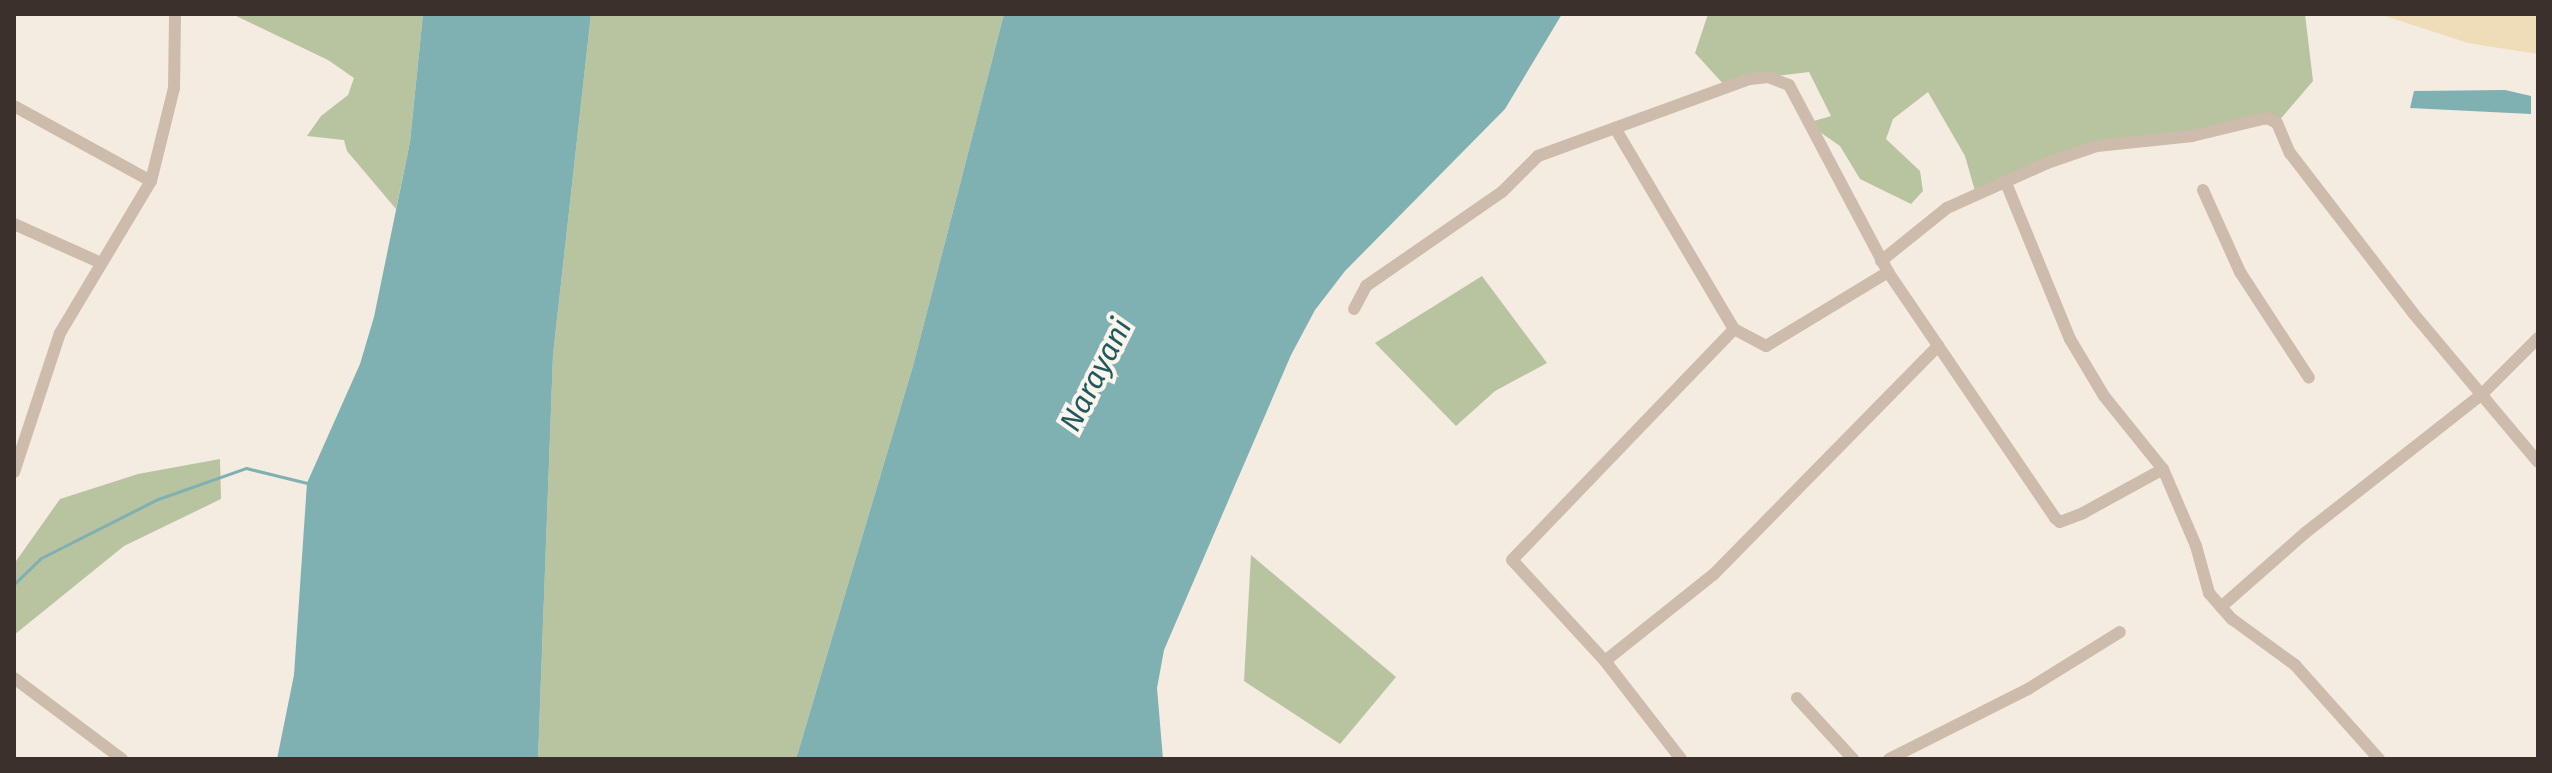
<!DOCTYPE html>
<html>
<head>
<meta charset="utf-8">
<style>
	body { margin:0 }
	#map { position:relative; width:2552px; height:773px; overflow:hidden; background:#f4ebe1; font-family:"Fira Sans",sans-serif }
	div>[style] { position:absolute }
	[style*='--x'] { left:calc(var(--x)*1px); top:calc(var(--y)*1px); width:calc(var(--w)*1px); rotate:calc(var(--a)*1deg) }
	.green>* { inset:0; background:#b8c4a0 }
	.sand>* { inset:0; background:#efdcb8 }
	.water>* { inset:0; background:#7fb0b2 }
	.stream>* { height:3px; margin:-1.5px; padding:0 1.5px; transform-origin:1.5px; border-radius:1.5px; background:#7fb0b2 }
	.minor>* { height:12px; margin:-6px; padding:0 6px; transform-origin:6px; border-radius:6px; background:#cdbbac }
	span { translate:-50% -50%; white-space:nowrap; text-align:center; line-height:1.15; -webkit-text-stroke:8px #fbf5ee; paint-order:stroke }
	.water-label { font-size:30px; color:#1f5a5e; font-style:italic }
	.frame { position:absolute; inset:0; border:16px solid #3b302b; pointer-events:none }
</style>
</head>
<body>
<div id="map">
	<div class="green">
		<i style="clip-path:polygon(232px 14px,423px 14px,410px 142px,396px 209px,347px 151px,344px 140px,307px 136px,321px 116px,348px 95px,354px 78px,328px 60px)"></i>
		<i style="clip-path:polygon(591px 14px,1004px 14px,913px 366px,796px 759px,538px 759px,553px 355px)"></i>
		<i style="clip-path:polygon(1708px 14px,2305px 14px,2313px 81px,2277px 123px,2097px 146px,1977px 198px,1965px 156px,1928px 92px,1893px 119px,1886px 139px,1920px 171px,1923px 191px,1911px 204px,1860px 179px,1840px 146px,1807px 123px,1831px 116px,1809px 72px,1750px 79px,1726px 87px,1695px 53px)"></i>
		<i style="clip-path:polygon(1482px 276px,1547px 363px,1495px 391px,1456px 426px,1375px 343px)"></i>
		<i style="clip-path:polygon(220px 459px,221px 499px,124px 546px,14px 635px,14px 564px,60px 499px,138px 474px)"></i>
		<i style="clip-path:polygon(1251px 555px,1396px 677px,1340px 744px,1244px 681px)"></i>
	</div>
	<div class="sand">
		<i style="clip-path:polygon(2379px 14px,2538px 14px,2538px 54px,2468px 43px)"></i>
	</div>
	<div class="water">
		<i style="clip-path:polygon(423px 14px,591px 14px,553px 355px,538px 759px,277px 759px,294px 675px,307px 483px,360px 364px,374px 317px,410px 142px)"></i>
		<i style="clip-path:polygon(1004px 14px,1562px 14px,1505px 109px,1345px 271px,1315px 310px,1291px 355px,1164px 650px,1157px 688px,1163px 759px,796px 759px,913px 366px)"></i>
		<i style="clip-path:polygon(2505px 90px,2531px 96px,2531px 114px,2410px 108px,2414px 91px)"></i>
	</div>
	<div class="stream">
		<i style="--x:14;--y:584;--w:37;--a:-44"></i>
		<i style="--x:41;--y:558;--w:131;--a:-26.8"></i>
		<i style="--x:158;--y:499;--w:93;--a:-19.4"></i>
		<i style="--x:246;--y:468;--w:63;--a:13.8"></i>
	</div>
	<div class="minor">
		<i style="--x:14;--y:106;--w:156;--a:28.7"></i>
		<i style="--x:1615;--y:128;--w:234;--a:59.4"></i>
		<i style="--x:2006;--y:183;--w:169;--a:67.7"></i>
		<i style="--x:2070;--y:339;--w:66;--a:59.2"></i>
		<i style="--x:2104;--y:396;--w:94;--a:51.1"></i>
		<i style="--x:2203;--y:190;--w:90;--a:65.7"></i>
		<i style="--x:2240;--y:272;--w:126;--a:56.9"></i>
		<i style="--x:14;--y:224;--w:95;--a:24.1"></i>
		<i style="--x:1881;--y:261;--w:85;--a:-38.8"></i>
		<i style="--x:1947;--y:208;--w:110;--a:-24.2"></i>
		<i style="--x:2047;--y:163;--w:53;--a:-18.8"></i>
		<i style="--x:2097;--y:146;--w:96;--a:-6"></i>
		<i style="--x:2192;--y:136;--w:77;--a:-13.5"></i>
		<i style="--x:2267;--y:118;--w:11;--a:27"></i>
		<i style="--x:2277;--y:123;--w:33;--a:67"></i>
		<i style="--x:2290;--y:153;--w:202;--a:52.4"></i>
		<i style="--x:2413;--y:313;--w:194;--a:50"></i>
		<i style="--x:1354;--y:309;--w:26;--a:-62"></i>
		<i style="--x:1366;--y:286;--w:165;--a:-34.7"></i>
		<i style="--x:1502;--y:192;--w:51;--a:-45"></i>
		<i style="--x:1538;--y:156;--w:226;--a:-20"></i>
		<i style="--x:1750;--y:79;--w:18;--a:-6"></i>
		<i style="--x:1768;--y:77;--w:22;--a:21"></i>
		<i style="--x:1789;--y:85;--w:212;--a:62.1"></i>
		<i style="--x:1888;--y:272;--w:297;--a:55.8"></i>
		<i style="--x:2055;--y:518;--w:6;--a:39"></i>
		<i style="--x:2060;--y:522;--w:25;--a:-21"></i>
		<i style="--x:2083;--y:513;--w:91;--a:-28.8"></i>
		<i style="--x:2163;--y:469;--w:84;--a:66.8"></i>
		<i style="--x:2196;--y:546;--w:49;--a:74.5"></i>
		<i style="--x:2209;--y:593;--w:35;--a:49"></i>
		<i style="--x:2232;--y:619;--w:78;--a:36.1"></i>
		<i style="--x:2295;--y:665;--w:126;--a:48.2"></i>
		<i style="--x:14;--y:472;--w:146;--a:-71.7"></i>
		<i style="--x:60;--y:333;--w:177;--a:-59.1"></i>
		<i style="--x:151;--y:181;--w:96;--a:-76.1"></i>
		<i style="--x:174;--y:88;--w:74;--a:-89.2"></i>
		<i style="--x:2221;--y:607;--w:112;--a:-41.4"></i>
		<i style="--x:2305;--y:533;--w:224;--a:-38.1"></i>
		<i style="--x:2481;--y:395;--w:81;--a:-45"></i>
		<i style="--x:1605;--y:661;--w:139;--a:-38.6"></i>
		<i style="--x:1714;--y:574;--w:320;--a:-45.5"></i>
		<i style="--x:14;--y:678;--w:135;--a:36.9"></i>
		<i style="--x:1797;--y:698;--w:83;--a:47.4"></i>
		<i style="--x:1681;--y:759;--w:124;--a:-127.8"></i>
		<i style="--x:1605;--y:661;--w:137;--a:-132.6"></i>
		<i style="--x:1512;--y:560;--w:320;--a:-46.1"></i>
		<i style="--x:1734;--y:329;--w:36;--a:28"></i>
		<i style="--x:1766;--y:346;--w:143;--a:-31.2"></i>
		<i style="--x:1889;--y:759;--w:156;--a:-26.7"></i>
		<i style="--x:2028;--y:689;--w:108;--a:-31.8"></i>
	</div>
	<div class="water-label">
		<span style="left:1096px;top:375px;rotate:-63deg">Narayani</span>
	</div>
	<div class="frame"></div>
</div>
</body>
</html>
